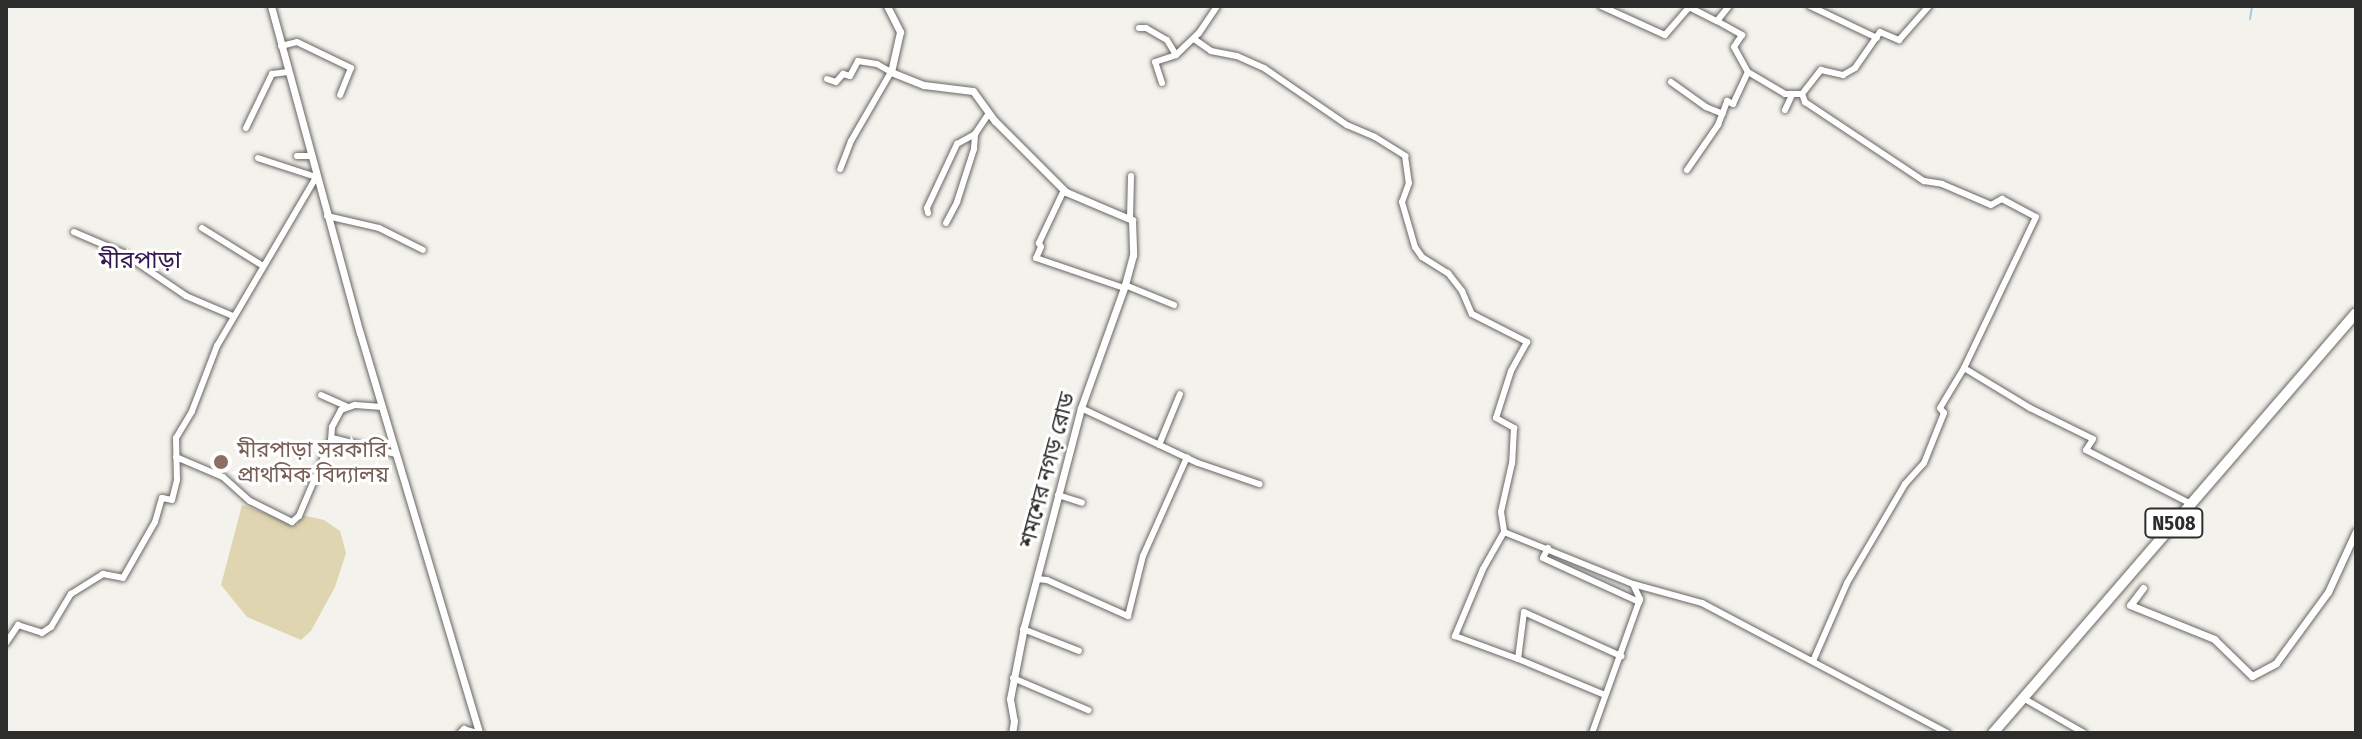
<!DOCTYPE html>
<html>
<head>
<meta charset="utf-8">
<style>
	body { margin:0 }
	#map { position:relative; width:2362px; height:739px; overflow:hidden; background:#f4f2ec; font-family:"Fira Sans Condensed","Noto Sans Bengali",sans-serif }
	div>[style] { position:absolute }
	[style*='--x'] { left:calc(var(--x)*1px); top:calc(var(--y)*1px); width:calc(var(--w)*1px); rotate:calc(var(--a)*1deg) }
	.green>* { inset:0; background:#e0d5b1 }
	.stream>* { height:2px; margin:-1px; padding:0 1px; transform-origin:1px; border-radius:1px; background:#a3cbe4 }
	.roads { filter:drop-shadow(0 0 2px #686662) drop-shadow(0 0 2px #686662) }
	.minor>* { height:6px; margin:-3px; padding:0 3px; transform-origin:3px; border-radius:3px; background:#fff }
	.tertiary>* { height:7px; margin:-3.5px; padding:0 3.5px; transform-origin:3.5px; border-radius:3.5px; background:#fff }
	.trunk>* { height:10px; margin:-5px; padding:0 5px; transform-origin:5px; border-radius:5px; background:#fff }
	.dots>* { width:22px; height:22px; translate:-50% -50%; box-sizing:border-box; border:4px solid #fff; border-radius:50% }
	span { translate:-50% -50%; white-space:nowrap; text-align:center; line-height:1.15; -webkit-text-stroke:6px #fff; paint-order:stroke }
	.shield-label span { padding:2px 6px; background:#fff; border:2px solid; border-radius:6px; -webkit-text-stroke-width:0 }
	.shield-label { font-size:20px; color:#2d2d2b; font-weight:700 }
	.education-label { font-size:22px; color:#785e54 }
	.left { translate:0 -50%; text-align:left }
	.street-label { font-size:22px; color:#2d2d2b }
	.neighbourhood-label { font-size:24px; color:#341851 }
	.frame { position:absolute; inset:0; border:8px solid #2d2d2b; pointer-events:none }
</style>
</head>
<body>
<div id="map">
	<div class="green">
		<i style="clip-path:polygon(242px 505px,297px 525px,302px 515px,324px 520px,340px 531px,346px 553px,335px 587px,311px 631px,301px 640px,247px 617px,221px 585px)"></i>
	</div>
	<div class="stream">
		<i style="--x:2250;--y:19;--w:13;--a:-81"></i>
	</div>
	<div class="roads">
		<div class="minor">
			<i style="--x:1601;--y:6;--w:70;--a:24.4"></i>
			<i style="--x:1665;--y:35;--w:37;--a:-49"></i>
			<i style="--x:1689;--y:7;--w:31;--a:27"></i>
			<i style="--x:1717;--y:21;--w:19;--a:-51"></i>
			<i style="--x:1810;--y:6;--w:74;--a:25.5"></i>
			<i style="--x:1717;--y:21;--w:29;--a:29"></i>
			<i style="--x:1742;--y:35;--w:14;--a:124"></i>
			<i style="--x:1734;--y:47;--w:29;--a:61"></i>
			<i style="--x:1139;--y:28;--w:7;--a:0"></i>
			<i style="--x:1146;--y:28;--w:24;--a:30"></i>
			<i style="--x:1167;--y:40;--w:17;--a:59"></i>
			<i style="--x:1176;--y:55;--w:32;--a:-44"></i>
			<i style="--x:1199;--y:33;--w:32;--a:-56"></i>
			<i style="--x:1194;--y:39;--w:21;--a:35"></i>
			<i style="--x:1211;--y:51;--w:26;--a:11"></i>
			<i style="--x:1237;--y:56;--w:30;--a:24"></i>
			<i style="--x:1264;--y:68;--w:101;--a:34.5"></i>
			<i style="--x:1347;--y:125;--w:30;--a:23"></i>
			<i style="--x:1375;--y:137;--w:36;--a:32"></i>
			<i style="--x:1405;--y:156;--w:27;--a:82"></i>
			<i style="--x:1409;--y:183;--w:20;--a:110"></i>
			<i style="--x:1402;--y:202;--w:47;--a:73.9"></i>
			<i style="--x:1415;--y:247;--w:12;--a:55"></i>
			<i style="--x:1422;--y:257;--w:31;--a:32"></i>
			<i style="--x:1448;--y:273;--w:23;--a:52"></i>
			<i style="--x:1462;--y:291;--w:25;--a:67"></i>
			<i style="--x:1472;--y:314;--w:62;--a:27"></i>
			<i style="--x:1527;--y:342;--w:33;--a:119"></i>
			<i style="--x:1511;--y:371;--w:49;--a:107.7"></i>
			<i style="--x:1496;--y:418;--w:21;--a:29"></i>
			<i style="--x:1514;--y:428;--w:35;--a:93"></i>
			<i style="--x:1512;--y:463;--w:50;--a:102.7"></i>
			<i style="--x:1501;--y:512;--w:20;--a:81"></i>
			<i style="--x:1504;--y:532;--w:139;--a:22"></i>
			<i style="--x:1633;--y:584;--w:17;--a:65"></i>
			<i style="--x:1640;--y:599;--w:142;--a:109.7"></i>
			<i style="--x:281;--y:46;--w:16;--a:-14"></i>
			<i style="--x:297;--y:42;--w:60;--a:25.7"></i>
			<i style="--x:351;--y:68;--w:29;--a:112"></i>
			<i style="--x:827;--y:79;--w:9;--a:18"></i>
			<i style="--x:836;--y:82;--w:11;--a:-49"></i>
			<i style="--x:843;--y:74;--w:7;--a:16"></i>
			<i style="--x:850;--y:76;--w:17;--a:-62"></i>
			<i style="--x:858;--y:61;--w:19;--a:9"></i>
			<i style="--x:877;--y:64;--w:16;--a:30"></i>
			<i style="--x:891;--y:72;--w:80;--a:120.1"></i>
			<i style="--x:851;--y:141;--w:30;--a:111"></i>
			<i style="--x:1671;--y:82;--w:43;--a:35.5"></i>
			<i style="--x:1706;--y:107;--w:18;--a:22"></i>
			<i style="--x:1162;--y:83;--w:22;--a:-108"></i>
			<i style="--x:1155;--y:62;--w:22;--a:-18"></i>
			<i style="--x:1802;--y:94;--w:31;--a:-52"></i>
			<i style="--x:1821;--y:70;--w:23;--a:13"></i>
			<i style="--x:1843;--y:75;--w:14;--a:-30"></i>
			<i style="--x:1855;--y:68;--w:44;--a:-55.2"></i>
			<i style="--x:1880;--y:32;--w:21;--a:23"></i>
			<i style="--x:1899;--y:40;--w:45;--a:-48.6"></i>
			<i style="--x:1785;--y:110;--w:17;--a:-65"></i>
			<i style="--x:246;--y:128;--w:60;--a:-64.3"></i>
			<i style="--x:272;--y:74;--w:16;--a:-7"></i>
			<i style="--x:297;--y:156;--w:13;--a:0"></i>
			<i style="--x:1687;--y:170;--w:55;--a:-55.4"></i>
			<i style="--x:1718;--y:125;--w:26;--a:-69"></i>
			<i style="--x:1727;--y:101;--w:7;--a:27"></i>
			<i style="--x:1733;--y:104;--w:35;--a:-65"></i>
			<i style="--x:1748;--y:72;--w:43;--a:30.7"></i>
			<i style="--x:1785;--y:94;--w:17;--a:0"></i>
			<i style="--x:1802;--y:94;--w:9;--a:69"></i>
			<i style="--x:1805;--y:102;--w:143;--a:33.6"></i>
			<i style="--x:1924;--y:181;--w:18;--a:9"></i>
			<i style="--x:1942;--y:184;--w:53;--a:23.2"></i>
			<i style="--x:1991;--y:205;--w:13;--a:-29"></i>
			<i style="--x:2002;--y:199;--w:38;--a:28"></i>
			<i style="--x:2036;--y:217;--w:167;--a:115.5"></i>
			<i style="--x:1964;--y:368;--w:77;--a:31.2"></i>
			<i style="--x:2030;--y:408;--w:70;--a:26.2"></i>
			<i style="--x:2093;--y:439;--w:13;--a:122"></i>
			<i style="--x:2086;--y:450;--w:118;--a:27.2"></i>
			<i style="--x:1064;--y:190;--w:59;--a:115.3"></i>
			<i style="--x:1039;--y:243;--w:4;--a:63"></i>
			<i style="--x:1041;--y:247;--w:12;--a:114"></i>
			<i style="--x:1036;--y:258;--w:93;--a:18.8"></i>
			<i style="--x:928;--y:213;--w:5;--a:-101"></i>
			<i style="--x:927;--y:208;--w:71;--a:-64.9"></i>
			<i style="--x:957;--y:144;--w:21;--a:-29"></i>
			<i style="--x:975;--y:134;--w:25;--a:-56"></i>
			<i style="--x:327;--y:216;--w:53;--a:13"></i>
			<i style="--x:379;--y:228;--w:49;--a:26.6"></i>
			<i style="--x:1130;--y:218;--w:42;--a:-88.6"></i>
			<i style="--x:946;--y:223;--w:24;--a:-62"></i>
			<i style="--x:957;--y:202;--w:56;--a:-72.2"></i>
			<i style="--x:974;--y:149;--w:15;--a:-86"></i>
			<i style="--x:202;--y:228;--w:72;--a:31.9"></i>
			<i style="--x:74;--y:232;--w:53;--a:23.2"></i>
			<i style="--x:123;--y:253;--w:76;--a:34.3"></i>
			<i style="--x:186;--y:296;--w:51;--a:23.1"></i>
			<i style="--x:1125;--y:285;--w:53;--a:22.2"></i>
			<i style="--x:321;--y:395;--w:27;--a:24"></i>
			<i style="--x:1081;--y:408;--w:129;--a:25.2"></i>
			<i style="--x:1198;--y:463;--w:65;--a:19"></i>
			<i style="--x:331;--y:441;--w:14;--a:-86"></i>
			<i style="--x:332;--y:427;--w:19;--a:-62"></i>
			<i style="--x:341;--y:410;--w:15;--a:-20"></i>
			<i style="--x:355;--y:405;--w:27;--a:4"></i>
			<i style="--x:1159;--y:445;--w:55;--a:-67.6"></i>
			<i style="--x:176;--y:457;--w:51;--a:23.1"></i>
			<i style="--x:223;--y:477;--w:36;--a:42"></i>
			<i style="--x:250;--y:501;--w:47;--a:26.6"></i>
			<i style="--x:292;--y:522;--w:9;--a:-41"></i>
			<i style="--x:299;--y:516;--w:85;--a:-67.1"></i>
			<i style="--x:332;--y:438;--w:66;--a:14"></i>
			<i style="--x:1058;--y:495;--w:25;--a:18"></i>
			<i style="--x:1504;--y:532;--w:43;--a:119.6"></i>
			<i style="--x:1483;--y:569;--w:73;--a:112.7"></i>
			<i style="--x:1455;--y:636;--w:67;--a:20.1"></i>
			<i style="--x:1548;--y:548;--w:11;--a:117"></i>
			<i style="--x:1543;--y:558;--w:106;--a:24.6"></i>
			<i style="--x:1037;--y:579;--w:10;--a:6"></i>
			<i style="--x:1047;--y:580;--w:89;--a:24"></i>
			<i style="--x:1128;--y:616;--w:62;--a:-76"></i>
			<i style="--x:1143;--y:556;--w:108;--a:-66"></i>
			<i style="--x:1633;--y:584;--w:72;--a:15.4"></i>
			<i style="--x:1702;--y:603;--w:278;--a:27.9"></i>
			<i style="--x:1023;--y:629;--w:60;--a:21.4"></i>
			<i style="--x:6;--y:643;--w:22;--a:-56"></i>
			<i style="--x:18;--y:625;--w:25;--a:18"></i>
			<i style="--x:42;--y:633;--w:11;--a:-34"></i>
			<i style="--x:51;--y:627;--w:39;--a:-59"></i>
			<i style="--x:71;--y:594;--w:38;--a:-32"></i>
			<i style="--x:103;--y:574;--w:20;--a:11"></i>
			<i style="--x:123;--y:578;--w:64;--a:-60.3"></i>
			<i style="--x:155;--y:522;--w:25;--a:-74"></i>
			<i style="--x:162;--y:498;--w:10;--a:11"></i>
			<i style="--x:172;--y:500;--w:21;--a:-76"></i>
			<i style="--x:177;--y:480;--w:42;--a:-91.4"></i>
			<i style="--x:176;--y:438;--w:31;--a:-59"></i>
			<i style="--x:192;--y:411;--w:70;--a:-69"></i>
			<i style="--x:217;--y:346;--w:196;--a:-59.6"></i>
			<i style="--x:316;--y:177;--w:61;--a:-161.9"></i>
			<i style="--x:1813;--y:661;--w:85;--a:-66.4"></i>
			<i style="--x:1847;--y:583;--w:115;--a:-59.6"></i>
			<i style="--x:1905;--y:484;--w:28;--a:-48"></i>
			<i style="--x:1924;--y:463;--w:54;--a:-68.2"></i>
			<i style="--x:1944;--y:413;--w:6;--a:-129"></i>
			<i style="--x:1940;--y:408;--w:47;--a:-59"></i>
			<i style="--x:1013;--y:678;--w:82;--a:23.1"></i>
			<i style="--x:1605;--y:695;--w:94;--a:-157.5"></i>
			<i style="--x:1518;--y:659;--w:47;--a:-82.7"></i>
			<i style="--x:1524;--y:612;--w:107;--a:24.4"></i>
			<i style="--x:2023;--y:698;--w:70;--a:29.8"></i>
			<i style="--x:460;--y:733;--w:6;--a:-45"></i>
			<i style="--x:464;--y:729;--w:14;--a:17"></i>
		</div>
		<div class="tertiary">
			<i style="--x:271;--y:6;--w:339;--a:74.8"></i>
			<i style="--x:360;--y:333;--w:417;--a:73.4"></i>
			<i style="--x:887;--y:6;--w:29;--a:63"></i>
			<i style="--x:900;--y:32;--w:41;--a:102.7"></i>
			<i style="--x:891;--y:72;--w:35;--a:22"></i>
			<i style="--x:924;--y:85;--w:49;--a:7"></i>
			<i style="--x:973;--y:91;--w:37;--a:54"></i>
			<i style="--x:995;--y:121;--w:100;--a:45"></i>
			<i style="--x:1066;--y:192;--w:72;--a:23"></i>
			<i style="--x:1132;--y:220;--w:35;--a:88"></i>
			<i style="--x:1133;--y:255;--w:31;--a:105"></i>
			<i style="--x:1125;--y:285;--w:131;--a:109.7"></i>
			<i style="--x:1081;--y:408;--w:226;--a:104.6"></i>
			<i style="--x:1024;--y:627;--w:73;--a:101"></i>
			<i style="--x:1010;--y:699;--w:22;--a:80"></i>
			<i style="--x:1014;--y:721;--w:12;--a:99"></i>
			<i style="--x:2143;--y:588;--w:21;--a:127"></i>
			<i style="--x:2130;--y:605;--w:91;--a:22"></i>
			<i style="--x:2214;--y:639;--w:53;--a:44.2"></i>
			<i style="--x:2252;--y:676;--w:27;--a:-28"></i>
			<i style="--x:2276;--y:663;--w:88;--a:-53.8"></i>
			<i style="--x:2328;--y:592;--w:67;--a:-65.3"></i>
		</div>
		<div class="trunk">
			<i style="--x:1993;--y:733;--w:555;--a:-49.16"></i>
		</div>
	</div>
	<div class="dots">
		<i style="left:221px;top:462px;background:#8d6e63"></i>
	</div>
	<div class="shield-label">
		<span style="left:2174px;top:523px">N508</span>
	</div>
	<div class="education-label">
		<span class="left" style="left:237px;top:462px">মীরপাড়া সরকারি<br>প্রাথমিক বিদ্যালয়</span>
	</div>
	<div class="street-label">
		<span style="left:1047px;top:470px;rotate:-75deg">শমশের নগড় রোড</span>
	</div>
	<div class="neighbourhood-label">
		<span style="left:140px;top:261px">মীরপাড়া</span>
	</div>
	<div class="frame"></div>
</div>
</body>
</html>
